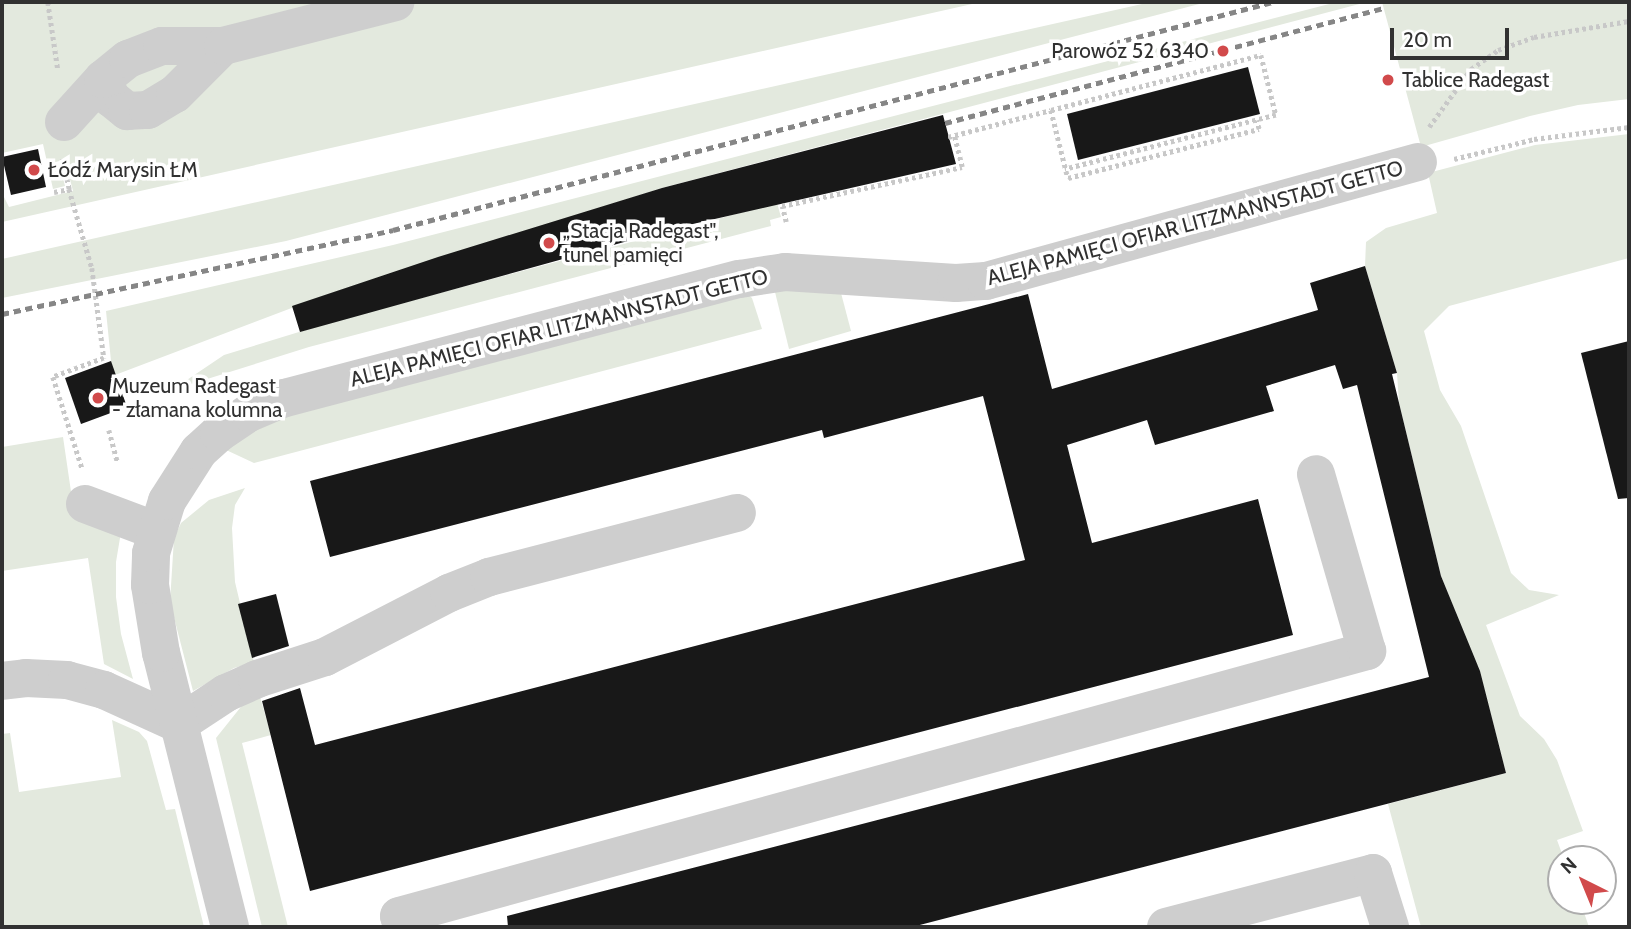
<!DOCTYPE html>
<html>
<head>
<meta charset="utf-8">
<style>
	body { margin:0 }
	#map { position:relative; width:1631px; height:929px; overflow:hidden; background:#fff; font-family:Cabin,sans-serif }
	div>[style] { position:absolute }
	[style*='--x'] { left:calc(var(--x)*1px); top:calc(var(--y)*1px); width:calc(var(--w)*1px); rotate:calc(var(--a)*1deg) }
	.green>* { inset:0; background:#e3e9de }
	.building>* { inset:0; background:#181818 }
	.path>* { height:4.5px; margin-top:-2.25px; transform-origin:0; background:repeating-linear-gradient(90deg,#c8c8c8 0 3.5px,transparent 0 7px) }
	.minor>* { height:38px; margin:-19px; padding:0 19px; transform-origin:19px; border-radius:19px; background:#cecece }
	.rail>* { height:5px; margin-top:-2.5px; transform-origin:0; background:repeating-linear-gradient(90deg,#868686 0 7px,transparent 0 12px) }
	.dots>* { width:19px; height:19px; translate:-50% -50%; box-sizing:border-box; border:4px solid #fff; border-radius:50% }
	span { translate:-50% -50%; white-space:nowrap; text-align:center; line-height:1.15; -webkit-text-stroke:7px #fff; paint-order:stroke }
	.poi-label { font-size:21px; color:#313131 }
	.right { translate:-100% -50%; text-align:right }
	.left { translate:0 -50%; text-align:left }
	.street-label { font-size:21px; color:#313131 }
	.frame { position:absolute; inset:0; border:4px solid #313131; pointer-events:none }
	.north { position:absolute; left:1547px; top:845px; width:70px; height:70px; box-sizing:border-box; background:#fff; border:2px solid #adadad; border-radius:50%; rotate:317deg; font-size:19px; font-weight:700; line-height:28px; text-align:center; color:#313131 }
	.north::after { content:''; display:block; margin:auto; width:24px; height:32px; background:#d14a4b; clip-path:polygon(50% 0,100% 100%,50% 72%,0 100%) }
	.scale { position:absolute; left:1390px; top:28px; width:119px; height:32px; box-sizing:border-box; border:4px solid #313131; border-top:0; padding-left:9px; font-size:21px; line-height:24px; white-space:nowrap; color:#313131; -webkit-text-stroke:5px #fff; paint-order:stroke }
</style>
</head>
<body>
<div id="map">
	<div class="green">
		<i style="clip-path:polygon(2px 2px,981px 2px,2px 222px,2px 193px,9px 207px,73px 191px,65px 160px,59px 162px,65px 186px,53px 189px,43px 144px,2px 153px)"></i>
		<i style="clip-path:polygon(1151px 2px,1207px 2px,286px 241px,2px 298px,2px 259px)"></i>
		<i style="clip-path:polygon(1337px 2px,1367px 2px,662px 188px,326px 295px,115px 375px,111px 361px,106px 311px,393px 245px)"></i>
		<i style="clip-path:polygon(1382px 2px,1629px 2px,1629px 99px,1578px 105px,1530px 116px,1421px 147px)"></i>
		<i style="clip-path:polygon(1629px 134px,1629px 258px,1449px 306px,1424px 331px,1440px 390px,1461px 426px,1511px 573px,1529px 590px,1559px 595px,1486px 625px,1520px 716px,1544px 739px,1557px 760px,1583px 831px,1557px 840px,1564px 859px,1561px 859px,1561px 901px,1580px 901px,1589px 927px,1421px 927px,1388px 804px,1506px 773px,1478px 665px,1452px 671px,1456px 613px,1441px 576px,1399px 403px,1397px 373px,1365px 266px,1366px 242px,1386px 228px,1437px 213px,1428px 173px,1535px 145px)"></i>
		<i style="clip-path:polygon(777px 203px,781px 217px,770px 220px,771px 226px,309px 347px,172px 390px,224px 355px,335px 321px)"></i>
		<i style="clip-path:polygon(774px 288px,841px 293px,851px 331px,789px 349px)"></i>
		<i style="clip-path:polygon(743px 291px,752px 298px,762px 329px,254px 463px,224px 449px,256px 422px)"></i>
		<i style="clip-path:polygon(63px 437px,74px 512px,121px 532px,116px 562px,116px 597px,121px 634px,133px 679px,104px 664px,88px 558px,2px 571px,2px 447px)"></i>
		<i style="clip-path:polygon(245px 488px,235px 505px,232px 528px,235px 582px,254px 662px,234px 668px,193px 691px,170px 602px,174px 538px,181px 523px,209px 500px)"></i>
		<i style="clip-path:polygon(260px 697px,271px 735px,242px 743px,288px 927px,262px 927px,216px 738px,244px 703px)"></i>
		<i style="clip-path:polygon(112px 720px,139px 732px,147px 741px,166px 810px,175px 809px,204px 927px,2px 927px,2px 734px,10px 733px,19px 792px,121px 777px)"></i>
	</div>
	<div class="building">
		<i style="clip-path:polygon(1248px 67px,1260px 114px,1078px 160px,1067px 114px)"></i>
		<i style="clip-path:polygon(943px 115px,956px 164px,671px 229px,300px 332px,292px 306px,438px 257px,662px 188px)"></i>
		<i style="clip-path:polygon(38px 149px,46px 187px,11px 195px,2px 157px)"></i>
		<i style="clip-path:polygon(1365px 266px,1397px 373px,1392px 374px,1441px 576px,1480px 671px,1506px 773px,912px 927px,508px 927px,507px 916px,1429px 677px,1357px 385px,1343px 389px,1335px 365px,1266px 386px,1274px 411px,1155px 445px,1147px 420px,1067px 445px,1092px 543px,1258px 499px,1293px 635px,310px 891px,262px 701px,300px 688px,315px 745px,1025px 560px,983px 396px,824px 438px,822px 430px,330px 557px,310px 481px,1028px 294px,1052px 389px,1318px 310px,1310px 283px)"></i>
		<i style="clip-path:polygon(1629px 341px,1629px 498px,1618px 499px,1581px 353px)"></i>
		<i style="clip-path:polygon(111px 361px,127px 407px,81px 424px,65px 378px)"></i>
		<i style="clip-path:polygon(276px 594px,289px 646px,252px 658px,238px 604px)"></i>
	</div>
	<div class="path">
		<i style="--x:48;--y:2;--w:69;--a:81.6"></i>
		<i style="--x:1051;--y:110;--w:217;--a:-14.7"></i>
		<i style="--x:1261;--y:55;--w:62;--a:76"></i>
		<i style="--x:1276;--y:115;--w:218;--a:165.6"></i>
		<i style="--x:1429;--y:127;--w:72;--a:-54.1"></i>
		<i style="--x:1471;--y:69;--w:33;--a:-35"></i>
		<i style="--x:1498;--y:50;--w:38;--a:-20"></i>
		<i style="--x:1534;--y:37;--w:96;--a:-9.6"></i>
		<i style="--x:948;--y:137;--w:106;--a:-14.7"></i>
		<i style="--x:1051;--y:110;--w:70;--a:76"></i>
		<i style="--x:1068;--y:178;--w:197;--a:-14.4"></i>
		<i style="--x:1259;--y:129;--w:9;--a:-108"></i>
		<i style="--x:1454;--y:159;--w:82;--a:-14"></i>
		<i style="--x:1534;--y:139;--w:96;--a:-7.2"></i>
		<i style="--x:69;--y:189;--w:82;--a:73.8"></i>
		<i style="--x:92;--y:268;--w:91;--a:82.4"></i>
		<i style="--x:104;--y:358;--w:54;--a:159.6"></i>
		<i style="--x:53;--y:377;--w:96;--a:72.3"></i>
		<i style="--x:54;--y:192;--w:15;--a:-11"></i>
		<i style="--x:69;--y:189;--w:31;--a:-103"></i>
		<i style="--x:786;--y:222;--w:16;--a:-104"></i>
		<i style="--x:782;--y:206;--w:184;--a:-12.2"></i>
		<i style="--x:962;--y:167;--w:32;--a:-104"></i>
		<i style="--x:109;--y:430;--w:34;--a:75"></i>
	</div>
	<div class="minor">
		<i style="--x:103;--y:79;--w:21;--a:67"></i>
		<i style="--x:111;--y:98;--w:21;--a:39"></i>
		<i style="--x:127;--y:111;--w:21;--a:-3"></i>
		<i style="--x:148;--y:110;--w:31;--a:-31"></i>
		<i style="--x:175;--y:94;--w:68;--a:-45"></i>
		<i style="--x:64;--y:122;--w:58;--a:-47.8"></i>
		<i style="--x:103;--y:79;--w:32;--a:-39"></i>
		<i style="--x:128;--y:59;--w:36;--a:-21"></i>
		<i style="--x:162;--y:46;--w:61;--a:0"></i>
		<i style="--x:223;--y:46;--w:178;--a:-14.3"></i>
		<i style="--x:85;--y:504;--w:77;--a:20.6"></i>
		<i style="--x:2;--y:681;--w:24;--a:-7"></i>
		<i style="--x:26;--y:678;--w:41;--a:2.8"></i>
		<i style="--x:67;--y:680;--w:38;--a:15"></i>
		<i style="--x:104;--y:690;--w:82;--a:24.4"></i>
		<i style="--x:179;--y:724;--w:56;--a:-33.4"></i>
		<i style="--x:226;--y:693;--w:34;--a:-24"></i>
		<i style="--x:257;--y:679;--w:71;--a:-17.9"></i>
		<i style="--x:325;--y:657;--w:140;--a:-27.3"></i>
		<i style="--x:449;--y:593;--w:43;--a:-21.8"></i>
		<i style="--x:489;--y:577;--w:256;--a:-14.5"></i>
		<i style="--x:230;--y:927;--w:283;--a:-104.1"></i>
		<i style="--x:161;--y:653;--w:69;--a:-99.2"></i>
		<i style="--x:150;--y:585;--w:32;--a:-88"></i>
		<i style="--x:151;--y:553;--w:54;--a:-72.9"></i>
		<i style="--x:167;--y:501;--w:59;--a:-57.4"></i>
		<i style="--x:199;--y:451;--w:27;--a:-42"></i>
		<i style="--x:219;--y:433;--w:36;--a:-34"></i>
		<i style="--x:249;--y:413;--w:39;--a:-23"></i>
		<i style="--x:285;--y:398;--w:470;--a:-14.7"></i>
		<i style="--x:740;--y:279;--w:46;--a:-8.8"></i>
		<i style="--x:785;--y:272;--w:171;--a:3.7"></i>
		<i style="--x:956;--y:283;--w:30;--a:-4"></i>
		<i style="--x:986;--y:281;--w:448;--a:-15.4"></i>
		<i style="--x:402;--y:927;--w:11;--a:-105"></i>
		<i style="--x:399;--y:916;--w:1004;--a:-15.31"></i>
		<i style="--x:1367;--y:651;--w:184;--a:-106.1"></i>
		<i style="--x:1166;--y:927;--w:214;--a:-14.6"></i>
		<i style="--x:1373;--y:873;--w:57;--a:72.5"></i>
	</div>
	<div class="rail">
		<i style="--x:945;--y:123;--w:453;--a:-14.7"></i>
		<i style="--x:2;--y:314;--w:400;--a:-12.1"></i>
		<i style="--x:393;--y:230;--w:909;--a:-14.53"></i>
	</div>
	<div class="dots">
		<i style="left:1223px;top:51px;background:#d14a4b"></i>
		<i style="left:1388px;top:80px;background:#d14a4b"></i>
		<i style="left:34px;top:170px;background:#d14a4b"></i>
		<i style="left:549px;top:243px;background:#d14a4b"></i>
		<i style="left:98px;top:398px;background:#d14a4b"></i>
	</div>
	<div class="poi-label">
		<span class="right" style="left:1209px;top:51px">Parowóz 52 6340</span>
		<span class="left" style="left:1402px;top:80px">Tablice Radegast</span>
		<span class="left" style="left:48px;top:170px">Łódź Marysin ŁM</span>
		<span class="left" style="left:563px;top:243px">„Stacja Radegast",<br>tunel pamięci</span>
		<span class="left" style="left:112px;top:398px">Muzeum Radegast<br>- złamana kolumna</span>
	</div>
	<div class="street-label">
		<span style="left:1195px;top:223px;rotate:-15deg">ALEJA PAMIĘCI OFIAR LITZMANNSTADT GETTO</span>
		<span style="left:559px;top:328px;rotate:-14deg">ALEJA PAMIĘCI OFIAR LITZMANNSTADT GETTO</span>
	</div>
	<div class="frame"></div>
	<div class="north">N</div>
	<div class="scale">20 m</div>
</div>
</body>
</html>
